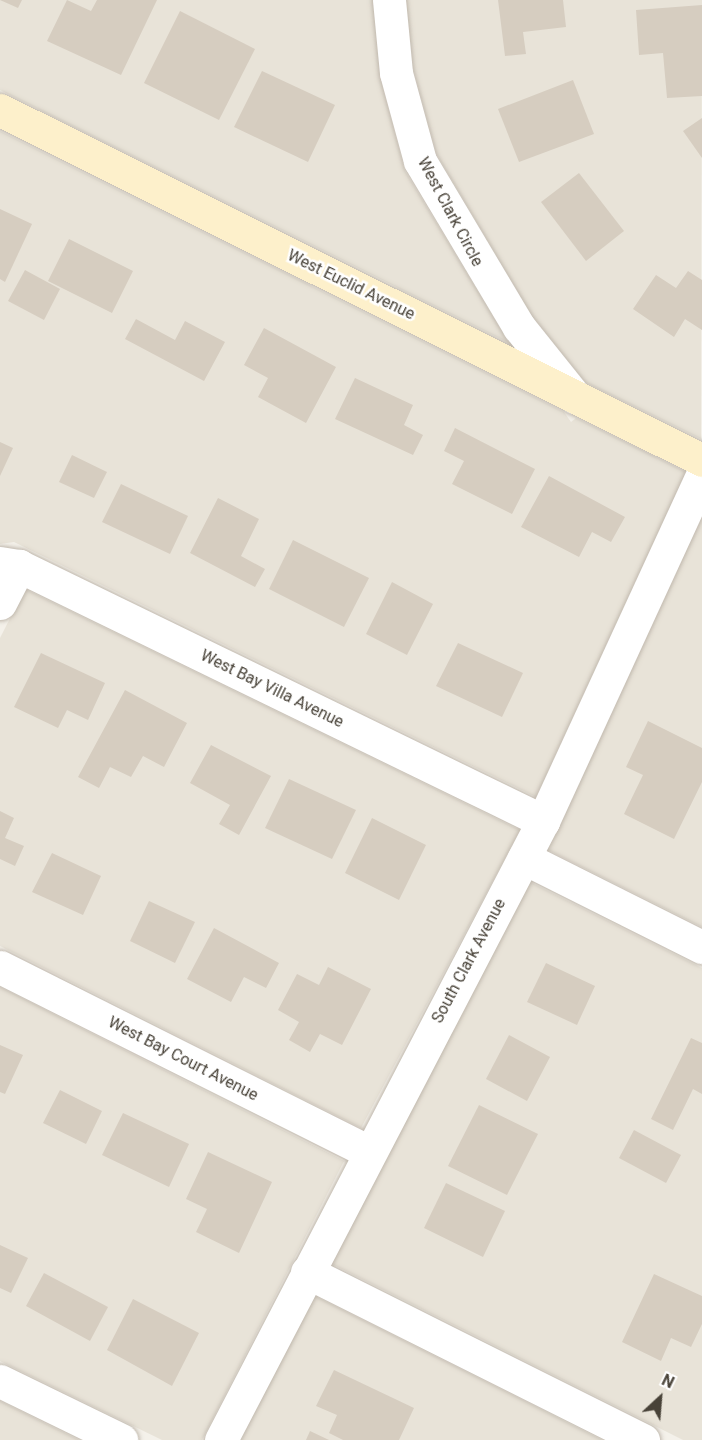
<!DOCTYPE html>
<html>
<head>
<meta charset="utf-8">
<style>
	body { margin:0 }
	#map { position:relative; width:702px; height:1440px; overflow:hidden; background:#f4f1ea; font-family:Roboto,sans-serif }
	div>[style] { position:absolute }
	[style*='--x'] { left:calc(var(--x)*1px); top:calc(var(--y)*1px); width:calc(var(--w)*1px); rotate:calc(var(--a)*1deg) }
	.residential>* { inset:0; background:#e8e3d8 }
	.building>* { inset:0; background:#d6cdc0 }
	.roads { filter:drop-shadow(0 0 2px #c0b8ad) drop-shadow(0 0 2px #c0b8ad) }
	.street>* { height:33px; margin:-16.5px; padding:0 16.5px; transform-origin:16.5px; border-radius:16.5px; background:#fff }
	.secondary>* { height:33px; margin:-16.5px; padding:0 16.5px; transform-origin:16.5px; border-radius:16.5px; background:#fdf0cb }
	span { translate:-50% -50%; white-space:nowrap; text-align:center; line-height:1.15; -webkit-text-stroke:5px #fff; paint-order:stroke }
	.street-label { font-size:16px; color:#484238 }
	.north { position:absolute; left:630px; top:1368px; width:60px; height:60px; -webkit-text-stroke:4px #fff; paint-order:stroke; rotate:26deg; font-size:16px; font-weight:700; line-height:24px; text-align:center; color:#484238 }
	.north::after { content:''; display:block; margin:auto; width:21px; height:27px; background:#484238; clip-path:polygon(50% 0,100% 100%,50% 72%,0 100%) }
</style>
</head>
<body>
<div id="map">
	<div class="residential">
		<i style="clip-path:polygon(0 0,373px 0,380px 77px,405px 171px,509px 343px,0 90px)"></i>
		<i style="clip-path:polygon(406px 0,702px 0,701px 439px,585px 382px,532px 316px,436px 153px,413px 68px)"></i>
		<i style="clip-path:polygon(0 131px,564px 412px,571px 422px,576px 418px,686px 472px,536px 797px,14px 542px,0 544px)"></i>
		<i style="clip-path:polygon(702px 513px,702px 927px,546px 849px)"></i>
		<i style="clip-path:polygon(25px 589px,520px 830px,361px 1128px,0 946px,0 638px)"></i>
		<i style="clip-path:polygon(530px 882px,702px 968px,702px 1440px,683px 1440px,330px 1263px)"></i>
		<i style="clip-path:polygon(0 987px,344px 1161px,202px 1440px,162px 1440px,0 1361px)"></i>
		<i style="clip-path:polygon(313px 1295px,602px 1440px,239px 1440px)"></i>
		<i style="clip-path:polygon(0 1401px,79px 1440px,0 1440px)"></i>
	</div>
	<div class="building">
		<i style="clip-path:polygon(0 0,22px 0,18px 8px)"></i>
		<i style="clip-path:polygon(67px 0,91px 11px,97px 0,157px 0,121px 75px,47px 41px)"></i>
		<i style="clip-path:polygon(498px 0,563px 0,566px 27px,523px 32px,526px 54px,505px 56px)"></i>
		<i style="clip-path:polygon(702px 5px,702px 96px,667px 98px,663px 53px,639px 55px,636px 10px)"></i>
		<i style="clip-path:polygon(180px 11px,255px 49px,219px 120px,144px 83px)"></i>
		<i style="clip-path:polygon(262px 71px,335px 105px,308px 162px,234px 127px)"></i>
		<i style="clip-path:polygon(573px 80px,594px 134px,519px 162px,498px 109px)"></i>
		<i style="clip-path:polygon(702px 118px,702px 158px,683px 131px)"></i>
		<i style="clip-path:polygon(579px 173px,624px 231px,586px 261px,541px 202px)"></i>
		<i style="clip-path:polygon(0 209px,32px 224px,5px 282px,0 279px)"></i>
		<i style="clip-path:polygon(69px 239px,133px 271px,112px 313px,48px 281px)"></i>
		<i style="clip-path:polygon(25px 270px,60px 289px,44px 320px,8px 301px)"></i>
		<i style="clip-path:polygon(688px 271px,702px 280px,702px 330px,685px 319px,674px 337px,633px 309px,656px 275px,676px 288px)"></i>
		<i style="clip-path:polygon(136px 319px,175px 340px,185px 321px,225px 342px,204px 381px,125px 339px)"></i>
		<i style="clip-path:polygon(264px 328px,336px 367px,306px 423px,258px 397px,268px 378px,244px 365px)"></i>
		<i style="clip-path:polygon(355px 378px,413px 405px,404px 425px,423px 435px,413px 455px,335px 419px)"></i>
		<i style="clip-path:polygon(455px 428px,535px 469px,512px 514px,452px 484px,464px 461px,444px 451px)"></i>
		<i style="clip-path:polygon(0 442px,13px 448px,0 476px)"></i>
		<i style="clip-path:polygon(72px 455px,107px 472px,94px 498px,59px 482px)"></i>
		<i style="clip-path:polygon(549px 476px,625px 517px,611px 542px,592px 532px,579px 557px,521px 527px)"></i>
		<i style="clip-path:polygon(121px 484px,188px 516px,170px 554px,102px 522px)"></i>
		<i style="clip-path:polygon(218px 498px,259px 519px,241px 556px,265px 569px,255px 587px,190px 553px)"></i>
		<i style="clip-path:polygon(293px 540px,369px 578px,344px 627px,269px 589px)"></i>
		<i style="clip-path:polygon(392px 582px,433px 604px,407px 655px,366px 634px)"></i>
		<i style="clip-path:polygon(458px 643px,523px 673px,502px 717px,436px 686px)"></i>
		<i style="clip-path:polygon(41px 653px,105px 683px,88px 720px,67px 710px,58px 728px,14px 707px)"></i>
		<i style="clip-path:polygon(125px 690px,187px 723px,164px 767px,143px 756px,131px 777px,110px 767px,99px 788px,78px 777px)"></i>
		<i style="clip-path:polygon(648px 721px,702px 748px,702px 782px,674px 839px,624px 814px,643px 775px,626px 767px)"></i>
		<i style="clip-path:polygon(211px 745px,271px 776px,239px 835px,219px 824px,230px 805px,190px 783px)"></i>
		<i style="clip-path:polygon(289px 779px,356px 810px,332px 859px,265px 828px)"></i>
		<i style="clip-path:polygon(0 811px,14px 818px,5px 838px,24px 846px,15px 866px,0 859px)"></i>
		<i style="clip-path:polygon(372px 818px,426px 845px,399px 900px,345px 873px)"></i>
		<i style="clip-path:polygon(52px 853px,101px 876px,83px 915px,32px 892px)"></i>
		<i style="clip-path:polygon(149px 901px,195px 922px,175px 963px,130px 941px)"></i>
		<i style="clip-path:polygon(214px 928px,279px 963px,266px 988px,244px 977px,231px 1002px,187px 979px)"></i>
		<i style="clip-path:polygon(546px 963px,595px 986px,577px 1025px,527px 1002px)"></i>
		<i style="clip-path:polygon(328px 967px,371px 989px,342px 1045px,320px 1034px,310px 1052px,289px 1040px,299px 1022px,278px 1010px,297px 974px,319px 985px)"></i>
		<i style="clip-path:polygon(509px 1035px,550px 1057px,527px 1101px,486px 1079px)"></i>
		<i style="clip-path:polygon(691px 1038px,702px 1043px,702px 1094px,693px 1089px,673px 1130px,651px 1119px)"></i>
		<i style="clip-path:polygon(0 1045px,23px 1055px,5px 1094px,0 1092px)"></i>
		<i style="clip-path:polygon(60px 1090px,102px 1111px,86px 1144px,43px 1123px)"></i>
		<i style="clip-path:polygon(479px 1105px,538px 1134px,507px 1195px,448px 1166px)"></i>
		<i style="clip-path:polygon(123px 1113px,189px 1144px,169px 1187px,102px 1155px)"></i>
		<i style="clip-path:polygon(634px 1130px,681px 1155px,666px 1183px,619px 1158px)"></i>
		<i style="clip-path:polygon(208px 1152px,272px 1182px,239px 1253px,196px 1232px,207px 1209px,186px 1199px)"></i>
		<i style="clip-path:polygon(446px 1183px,505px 1211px,483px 1257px,424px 1228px)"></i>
		<i style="clip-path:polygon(0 1245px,28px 1258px,11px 1293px,0 1288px)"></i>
		<i style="clip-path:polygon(44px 1273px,108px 1307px,90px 1341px,26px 1306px)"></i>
		<i style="clip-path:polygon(654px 1274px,702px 1296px,702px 1324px,691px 1347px,671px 1338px,661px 1361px,622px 1342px)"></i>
		<i style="clip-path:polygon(133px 1299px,199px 1333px,172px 1386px,107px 1350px)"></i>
		<i style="clip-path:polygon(334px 1370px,414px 1408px,399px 1440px,343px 1440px,329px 1433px,337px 1415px,316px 1406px)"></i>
		<i style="clip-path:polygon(310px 1431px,329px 1440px,306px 1440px)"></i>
	</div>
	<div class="roads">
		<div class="street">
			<i style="--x:389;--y:0;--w:73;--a:84.5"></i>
			<i style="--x:396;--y:73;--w:91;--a:74.7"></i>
			<i style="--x:420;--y:161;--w:193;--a:59.2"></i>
			<i style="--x:519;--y:327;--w:90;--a:51.3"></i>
			<i style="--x:0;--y:563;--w:19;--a:9"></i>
			<i style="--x:19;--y:566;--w:583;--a:25.95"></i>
			<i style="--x:0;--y:603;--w:42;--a:-62.8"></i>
			<i style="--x:524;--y:858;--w:199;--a:26.6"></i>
			<i style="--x:0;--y:967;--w:411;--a:26.6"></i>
			<i style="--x:307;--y:1272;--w:376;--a:26.6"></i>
			<i style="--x:0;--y:1381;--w:135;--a:26"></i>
			<i style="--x:221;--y:1440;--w:698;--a:-62.52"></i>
			<i style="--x:543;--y:821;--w:381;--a:-65.3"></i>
		</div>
		<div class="secondary">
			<i style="--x:0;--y:110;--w:784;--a:26.5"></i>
		</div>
	</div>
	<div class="street-label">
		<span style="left:450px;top:212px;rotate:62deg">West Clark Circle</span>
		<span style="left:351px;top:285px;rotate:26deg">West Euclid Avenue</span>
		<span style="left:272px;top:689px;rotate:26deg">West Bay Villa Avenue</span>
		<span style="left:469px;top:961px;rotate:-62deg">South Clark Avenue</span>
		<span style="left:183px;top:1059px;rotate:27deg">West Bay Court Avenue</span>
	</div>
	<div class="north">N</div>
</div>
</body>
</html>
